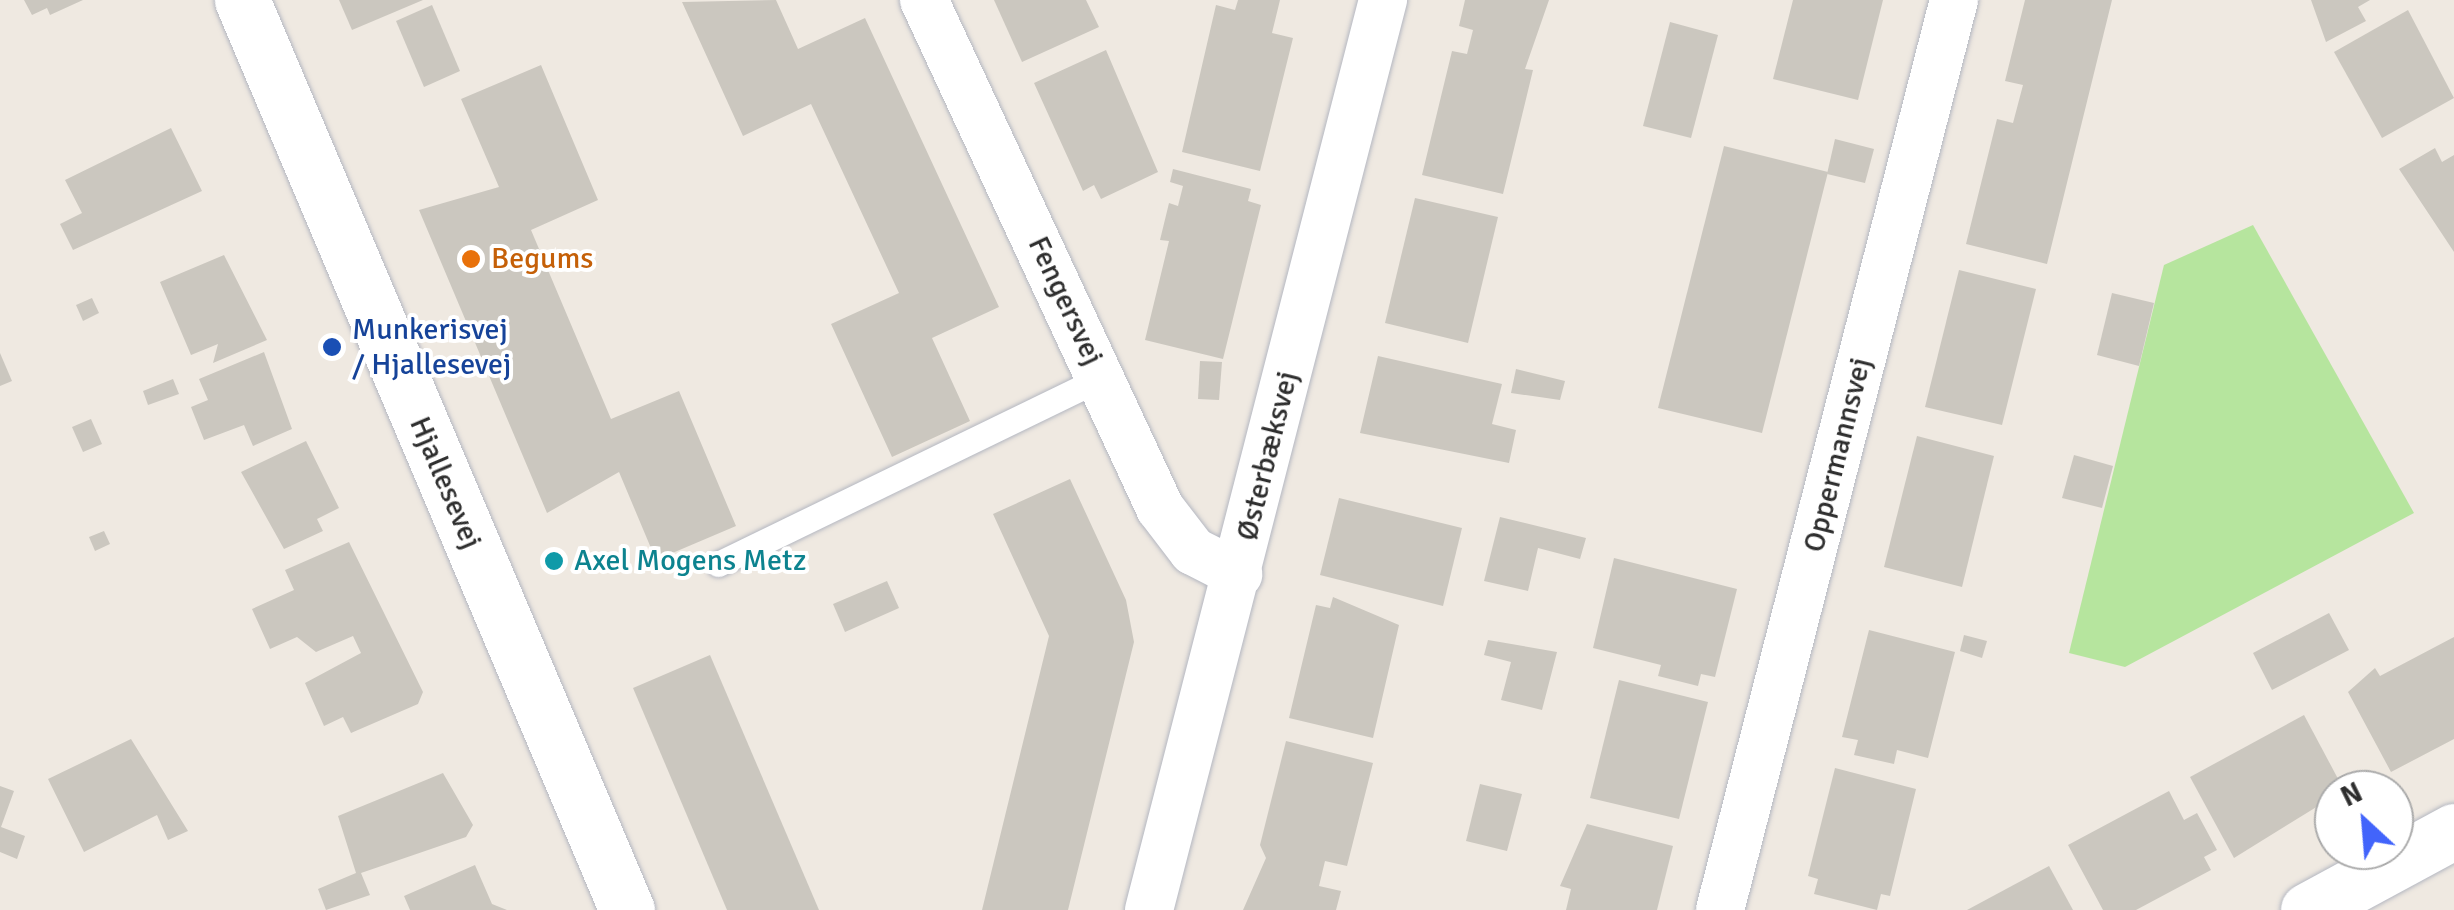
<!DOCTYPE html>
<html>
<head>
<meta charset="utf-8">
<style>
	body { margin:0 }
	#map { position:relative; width:2454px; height:910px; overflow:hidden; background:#efe9e1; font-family:Signika,sans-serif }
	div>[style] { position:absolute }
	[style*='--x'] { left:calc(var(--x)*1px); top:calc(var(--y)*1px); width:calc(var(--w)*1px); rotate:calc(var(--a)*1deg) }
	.green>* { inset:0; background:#b6e59e }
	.building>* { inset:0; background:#cbc7bf }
	.roads { filter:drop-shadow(0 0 2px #b4b7c1) drop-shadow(0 0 2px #b4b7c1) }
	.lane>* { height:25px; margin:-12.5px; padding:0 12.5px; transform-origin:12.5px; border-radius:12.5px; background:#fff }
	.street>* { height:48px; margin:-24px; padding:0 24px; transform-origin:24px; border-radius:24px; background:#fff }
	.secondary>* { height:55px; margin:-27.5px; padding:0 27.5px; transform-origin:27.5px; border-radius:27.5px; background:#fff }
	.dots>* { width:28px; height:28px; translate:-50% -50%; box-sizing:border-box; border:5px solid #fff; border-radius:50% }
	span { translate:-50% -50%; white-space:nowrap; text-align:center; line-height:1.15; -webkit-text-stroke:8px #fff; paint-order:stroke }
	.food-label { font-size:30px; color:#c56008 }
	.left { translate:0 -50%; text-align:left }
	.street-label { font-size:30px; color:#2e2e2e }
	.transit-label { font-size:30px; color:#164399 }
	.culture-label { font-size:30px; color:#0d838f }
	.north { position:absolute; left:2314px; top:770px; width:100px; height:100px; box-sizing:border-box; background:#fff; border:2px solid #ababab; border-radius:50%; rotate:334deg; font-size:28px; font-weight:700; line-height:40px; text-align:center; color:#2e2e2e }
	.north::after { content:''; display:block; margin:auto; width:35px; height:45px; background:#4264fb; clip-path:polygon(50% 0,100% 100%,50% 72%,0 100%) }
</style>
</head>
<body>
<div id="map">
	<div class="green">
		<i style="clip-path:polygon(2253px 225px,2414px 513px,2125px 667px,2069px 653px,2164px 265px)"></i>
	</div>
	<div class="building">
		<i style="clip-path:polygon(24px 0,83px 0,50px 15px,47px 8px,32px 15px)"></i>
		<i style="clip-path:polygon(339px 0,423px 0,352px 30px)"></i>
		<i style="clip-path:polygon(776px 0,798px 49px,865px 18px,999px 307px,932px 338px,970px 421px,892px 457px,831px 324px,899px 293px,811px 104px,743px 136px,682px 2px)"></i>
		<i style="clip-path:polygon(994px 0,1086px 0,1099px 27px,1022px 62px)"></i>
		<i style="clip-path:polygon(1238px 0,1280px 0,1272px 33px,1293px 38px,1260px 171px,1182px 152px,1216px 5px,1235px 10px)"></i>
		<i style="clip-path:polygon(1465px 0,1549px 0,1525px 69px,1533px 70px,1503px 194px,1422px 175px,1452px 51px,1467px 54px,1473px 30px,1459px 26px)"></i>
		<i style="clip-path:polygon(1793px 0,1883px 0,1858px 100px,1773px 79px)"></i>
		<i style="clip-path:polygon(2025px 0,2112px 0,2047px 264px,1966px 244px,1997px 119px,2013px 123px,2023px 85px,2005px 81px)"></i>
		<i style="clip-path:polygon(2311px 0,2370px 0,2358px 7px,2366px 21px,2326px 42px)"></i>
		<i style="clip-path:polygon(432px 5px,460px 71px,424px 87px,396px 21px)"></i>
		<i style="clip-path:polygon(2408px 10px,2454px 98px,2382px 138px,2334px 52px)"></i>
		<i style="clip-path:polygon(1670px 22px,1718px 35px,1691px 138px,1643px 126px)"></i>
		<i style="clip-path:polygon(1106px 50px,1158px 172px,1101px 199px,1094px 185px,1083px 191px,1034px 83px)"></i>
		<i style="clip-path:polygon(541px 65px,598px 200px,531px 230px,611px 419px,679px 391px,736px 526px,656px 560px,619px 472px,547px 513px,419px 210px,499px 187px,461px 99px)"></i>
		<i style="clip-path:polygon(171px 128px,202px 191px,73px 250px,60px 224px,82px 213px,65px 180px)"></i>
		<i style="clip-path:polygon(1835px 139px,1874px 149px,1865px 183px,1827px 174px)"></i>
		<i style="clip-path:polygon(1724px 146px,1828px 172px,1762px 433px,1658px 408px)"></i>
		<i style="clip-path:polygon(2435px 148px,2442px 162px,2454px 155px,2454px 252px,2399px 169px)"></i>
		<i style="clip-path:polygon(1173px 169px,1251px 189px,1248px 201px,1261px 205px,1223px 359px,1145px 340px,1169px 241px,1160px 240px,1169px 203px,1178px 206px,1183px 186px,1170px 182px)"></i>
		<i style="clip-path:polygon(1415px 198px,1498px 217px,1468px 343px,1385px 323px)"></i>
		<i style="clip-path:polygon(224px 255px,267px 340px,213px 363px,218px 344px,191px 355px,160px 282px)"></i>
		<i style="clip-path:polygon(1959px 270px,2036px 289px,2002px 425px,1925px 407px)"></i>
		<i style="clip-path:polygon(2112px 293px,2154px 303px,2139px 366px,2097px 355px)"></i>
		<i style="clip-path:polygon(92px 298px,99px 313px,83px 321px,76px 305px)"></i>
		<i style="clip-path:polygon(264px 352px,292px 429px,253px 446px,244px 425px,204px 440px,191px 407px,208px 400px,199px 379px)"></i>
		<i style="clip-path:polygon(0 353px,12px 381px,0 386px)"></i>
		<i style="clip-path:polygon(1378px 356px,1502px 384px,1492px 424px,1516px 430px,1509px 463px,1360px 433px)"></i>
		<i style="clip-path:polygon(1200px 361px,1222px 362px,1219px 400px,1198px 399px)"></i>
		<i style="clip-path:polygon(1516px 369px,1565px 381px,1560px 400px,1511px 393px)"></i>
		<i style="clip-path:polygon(173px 379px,179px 394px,148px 405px,143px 391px)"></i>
		<i style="clip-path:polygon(91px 419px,102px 444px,83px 452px,72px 427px)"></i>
		<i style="clip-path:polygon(1917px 436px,1994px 456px,1962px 587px,1884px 567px)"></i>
		<i style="clip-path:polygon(306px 441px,339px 508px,317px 519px,323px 531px,284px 549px,241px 472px)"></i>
		<i style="clip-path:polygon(2074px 455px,2113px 466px,2102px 508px,2062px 498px)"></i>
		<i style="clip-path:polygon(1070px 479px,1126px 600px,1134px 642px,1068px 910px,982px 910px,1049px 636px,993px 514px)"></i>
		<i style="clip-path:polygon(1339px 498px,1462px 528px,1443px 606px,1320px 575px)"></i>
		<i style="clip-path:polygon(1500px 517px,1586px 538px,1580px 559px,1538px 548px,1528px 591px,1484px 581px)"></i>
		<i style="clip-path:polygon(104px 531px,110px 544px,95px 551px,89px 537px)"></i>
		<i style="clip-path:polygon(349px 542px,423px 692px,418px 704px,351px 733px,343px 717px,324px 726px,305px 683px,361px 653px,353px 636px,316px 652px,297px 637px,270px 649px,252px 609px,294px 590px,285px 570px)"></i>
		<i style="clip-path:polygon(1614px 558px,1737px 589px,1715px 677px,1701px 674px,1698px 686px,1658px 676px,1661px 665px,1593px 648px)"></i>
		<i style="clip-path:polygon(887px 581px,899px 608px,845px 632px,833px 604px)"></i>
		<i style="clip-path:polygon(1333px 597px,1399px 625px,1373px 738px,1289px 718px,1316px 605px,1330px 608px)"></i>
		<i style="clip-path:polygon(2329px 613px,2349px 650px,2272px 690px,2253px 653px)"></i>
		<i style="clip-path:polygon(1869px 630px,1955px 652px,1928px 758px,1897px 750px,1894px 764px,1854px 755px,1858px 740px,1842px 737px)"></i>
		<i style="clip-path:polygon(1964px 635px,1987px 641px,1982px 658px,1960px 651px)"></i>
		<i style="clip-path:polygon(2454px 637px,2454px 739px,2391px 772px,2348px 692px,2375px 668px,2380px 676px)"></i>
		<i style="clip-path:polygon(1488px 640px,1557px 652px,1542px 710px,1501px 700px,1511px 662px,1484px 655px)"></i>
		<i style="clip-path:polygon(710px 655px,819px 910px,727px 910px,633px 688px)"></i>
		<i style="clip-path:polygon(1619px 680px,1708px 702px,1679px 819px,1590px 798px)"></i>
		<i style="clip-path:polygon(2304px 715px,2344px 790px,2234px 858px,2190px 777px)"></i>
		<i style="clip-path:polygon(131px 739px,188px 831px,168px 840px,157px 815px,84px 852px,48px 779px)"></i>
		<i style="clip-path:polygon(1286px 741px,1373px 763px,1347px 866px,1325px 861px,1319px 886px,1341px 891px,1336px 910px,1243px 910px,1266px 858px,1260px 845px)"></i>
		<i style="clip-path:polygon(1835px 768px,1916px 789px,1890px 896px,1881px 894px,1877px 910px,1814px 894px,1818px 879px,1808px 876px)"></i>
		<i style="clip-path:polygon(443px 773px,473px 825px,466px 837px,361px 873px,370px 895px,326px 910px,318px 889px,356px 873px,338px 816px)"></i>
		<i style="clip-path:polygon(1480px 784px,1522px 794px,1507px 851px,1466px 841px)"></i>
		<i style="clip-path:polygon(0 786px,14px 791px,1px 827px,25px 836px,17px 859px,0 852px)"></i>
		<i style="clip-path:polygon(2169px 791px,2184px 820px,2197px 813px,2217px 850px,2204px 857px,2211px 870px,2136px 910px,2103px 910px,2068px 845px)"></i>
		<i style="clip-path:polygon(1587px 824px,1673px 846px,1657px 910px,1566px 910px,1571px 889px,1560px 886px)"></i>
		<i style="clip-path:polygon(475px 865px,492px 904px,507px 910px,410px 910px,404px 896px)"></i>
		<i style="clip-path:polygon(2049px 866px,2073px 910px,1967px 910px)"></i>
	</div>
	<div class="roads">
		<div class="lane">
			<i style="--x:718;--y:564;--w:426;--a:-25.9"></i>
		</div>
		<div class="street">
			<i style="--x:924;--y:0;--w:560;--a:65.08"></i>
			<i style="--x:1160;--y:508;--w:54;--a:52.5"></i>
			<i style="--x:1193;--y:551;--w:51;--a:27.1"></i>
			<i style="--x:1149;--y:910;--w:940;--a:-75.58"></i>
			<i style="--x:1720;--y:910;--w:940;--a:-75.58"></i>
		</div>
		<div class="secondary">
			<i style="--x:242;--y:0;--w:988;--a:67.07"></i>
			<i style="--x:2308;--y:910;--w:166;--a:-28.4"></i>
		</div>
	</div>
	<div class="dots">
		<i style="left:471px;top:259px;background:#e8710a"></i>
		<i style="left:332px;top:347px;background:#1a4fb4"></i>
		<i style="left:554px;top:561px;background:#0f9aa8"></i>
	</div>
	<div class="food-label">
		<span class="left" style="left:491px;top:259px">Begums</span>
	</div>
	<div class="street-label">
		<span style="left:1065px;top:301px;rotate:65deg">Fengersvej</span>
		<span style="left:1838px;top:455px;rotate:-76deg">Oppermannsvej</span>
		<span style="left:1268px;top:456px;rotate:-76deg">Østerbæksvej</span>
		<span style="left:445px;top:483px;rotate:67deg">Hjallesevej</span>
	</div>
	<div class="transit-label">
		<span class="left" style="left:352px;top:347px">Munkerisvej<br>/ Hjallesevej</span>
	</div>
	<div class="culture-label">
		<span class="left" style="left:574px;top:561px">Axel Mogens Metz</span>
	</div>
	<div class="north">N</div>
</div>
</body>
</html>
